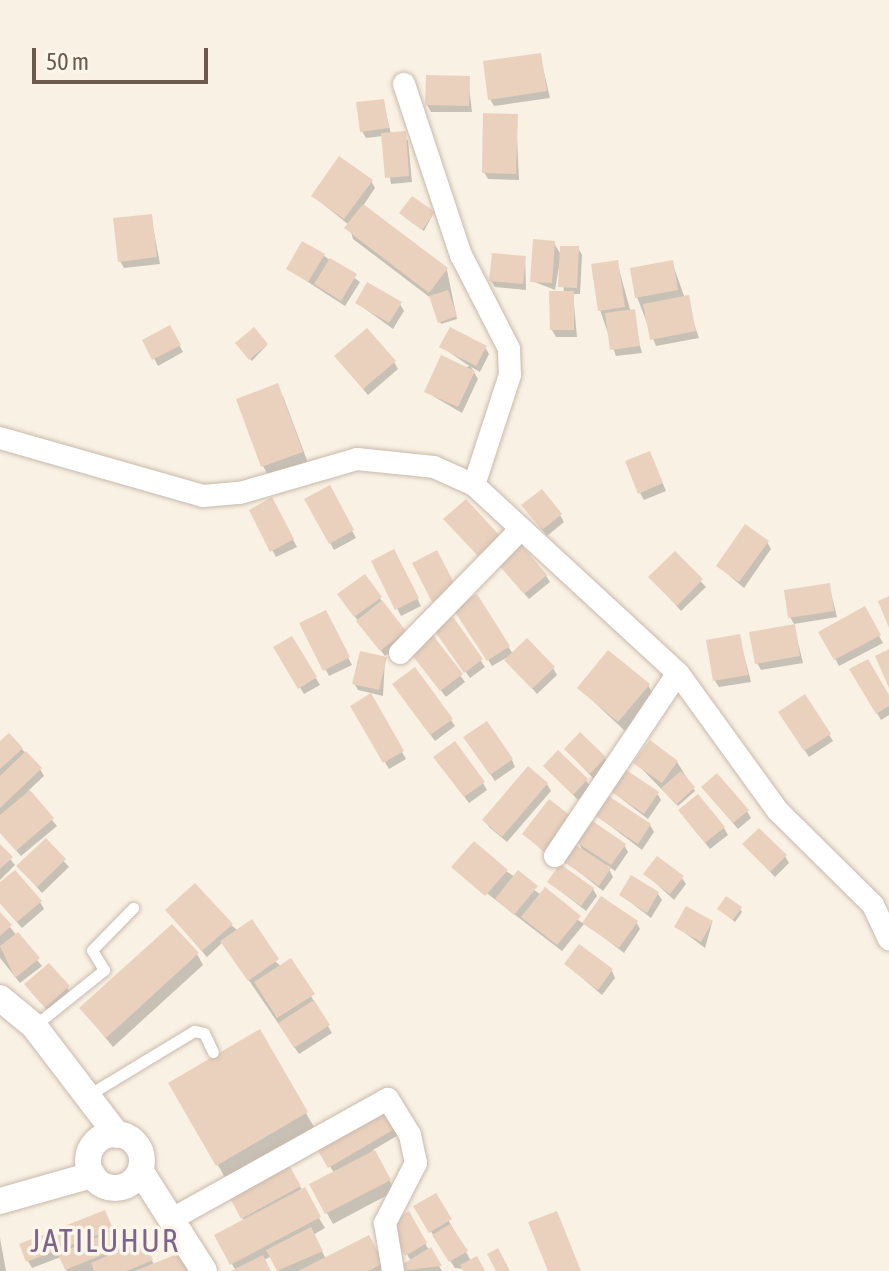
<!DOCTYPE html>
<html>
<head>
<meta charset="utf-8">
<style>
	body { margin:0 }
	#map { position:relative; width:889px; height:1271px; overflow:hidden; background:#f9f1e3; font-family:"Asap Condensed",sans-serif }
	div>[style] { position:absolute }
	[style*='--x'] { left:calc(var(--x)*1px); top:calc(var(--y)*1px); width:calc(var(--w)*1px); rotate:calc(var(--a)*1deg) }
	.shadow>* { inset:0; background:#0003 }
	.building>* { inset:0; background:#ead1be }
	.roads { filter:drop-shadow(0 0 2px #c8b9ac) drop-shadow(0 0 2px #c8b9ac) }
	.service>* { height:11px; margin:-5.5px; padding:0 5.5px; transform-origin:5.5px; border-radius:5.5px; background:#fff }
	.minor>* { height:22px; margin:-11px; padding:0 11px; transform-origin:11px; border-radius:11px; background:#fff }
	.tertiary>* { height:26px; margin:-13px; padding:0 13px; transform-origin:13px; border-radius:13px; background:#fff }
	.tertiary>.ring { margin:-13px; padding:0; box-sizing:content-box; background:none; border:26px solid #fff; border-radius:50% }
	span { translate:-50% -50%; white-space:nowrap; text-align:center; line-height:1.15; -webkit-text-stroke:7px #fcf5e9; paint-order:stroke }
	.quarter-label { font-size:32px; color:#7e658a; letter-spacing:2px }
	.scale { position:absolute; left:32px; top:48px; width:176px; height:36px; box-sizing:border-box; border:4px solid #6d594d; border-top:0; padding-left:10px; font-size:24px; line-height:28px; white-space:nowrap; color:#6d594d; -webkit-text-stroke:6px #fcf5e9; paint-order:stroke }
</style>
</head>
<body>
<div id="map">
	<div class="shadow">
		<i style="clip-path:polygon(540px 55px,550px 98px,494px 106px,490px 99px)"></i>
		<i style="clip-path:polygon(468px 78px,472px 112px,431px 112px,427px 105px)"></i>
		<i style="clip-path:polygon(383px 101px,391px 134px,408px 140px,412px 182px,391px 184px,383px 136px,366px 138px,362px 131px)"></i>
		<i style="clip-path:polygon(516px 116px,519px 180px,488px 179px,484px 172px)"></i>
		<i style="clip-path:polygon(371px 181px,375px 188px,363px 206px,447px 270px,457px 319px,441px 324px,432px 299px,353px 239px,349px 225px,313px 196px)"></i>
		<i style="clip-path:polygon(433px 214px,424px 231px,403px 216px)"></i>
		<i style="clip-path:polygon(151px 216px,160px 264px,124px 268px,120px 261px)"></i>
		<i style="clip-path:polygon(554px 243px,561px 255px,578px 248px,582px 255px,580px 294px,573px 294px,577px 337px,556px 337px,552px 330px,564px 293px,561px 255px,555px 290px,532px 281px)"></i>
		<i style="clip-path:polygon(323px 255px,360px 282px,345px 306px,288px 269px)"></i>
		<i style="clip-path:polygon(525px 258px,526px 290px,495px 287px,491px 281px)"></i>
		<i style="clip-path:polygon(617px 262px,642px 353px,616px 356px,600px 310px)"></i>
		<i style="clip-path:polygon(672px 262px,699px 338px,656px 346px,637px 297px)"></i>
		<i style="clip-path:polygon(357px 303px,400px 304px,404px 311px,393px 329px)"></i>
		<i style="clip-path:polygon(170px 328px,183px 352px,158px 366px,145px 341px)"></i>
		<i style="clip-path:polygon(267px 345px,252px 361px,239px 346px)"></i>
		<i style="clip-path:polygon(442px 347px,485px 347px,489px 354px,480px 372px,471px 367px,478px 379px,462px 413px,426px 392px,469px 366px)"></i>
		<i style="clip-path:polygon(336px 357px,394px 362px,398px 369px,368px 395px)"></i>
		<i style="clip-path:polygon(283px 396px,308px 463px,269px 477px,263px 466px)"></i>
		<i style="clip-path:polygon(653px 460px,666px 491px,644px 500px,640px 493px)"></i>
		<i style="clip-path:polygon(329px 488px,356px 538px,334px 550px,307px 500px)"></i>
		<i style="clip-path:polygon(272px 500px,297px 547px,276px 557px,251px 511px)"></i>
		<i style="clip-path:polygon(528px 512px,560px 515px,564px 522px,547px 536px)"></i>
		<i style="clip-path:polygon(767px 542px,771px 549px,744px 588px,718px 566px)"></i>
		<i style="clip-path:polygon(394px 552px,421px 606px,401px 616px,374px 562px)"></i>
		<i style="clip-path:polygon(675px 554px,706px 587px,681px 611px,651px 577px)"></i>
		<i style="clip-path:polygon(503px 569px,546px 576px,550px 582px,529px 599px)"></i>
		<i style="clip-path:polygon(365px 577px,408px 639px,385px 656px,343px 601px)"></i>
		<i style="clip-path:polygon(829px 585px,837px 617px,794px 624px,790px 617px)"></i>
		<i style="clip-path:polygon(476px 596px,513px 654px,553px 668px,557px 675px,537px 694px,506px 658px,492px 666px,456px 609px)"></i>
		<i style="clip-path:polygon(864px 609px,883px 643px,839px 666px,821px 632px)"></i>
		<i style="clip-path:polygon(325px 613px,352px 665px,329px 676px,302px 624px)"></i>
		<i style="clip-path:polygon(453px 620px,485px 667px,470px 678px,441px 637px)"></i>
		<i style="clip-path:polygon(794px 626px,803px 663px,761px 670px,757px 663px)"></i>
		<i style="clip-path:polygon(739px 636px,751px 682px,719px 687px,715px 681px)"></i>
		<i style="clip-path:polygon(432px 637px,465px 682px,446px 697px,416px 659px)"></i>
		<i style="clip-path:polygon(292px 639px,320px 685px,304px 694px,276px 648px)"></i>
		<i style="clip-path:polygon(385px 659px,383px 696px,358px 690px,354px 683px)"></i>
		<i style="clip-path:polygon(852px 670px,889px 699px,889px 715px,881px 720px)"></i>
		<i style="clip-path:polygon(648px 685px,654px 696px,625px 731px,579px 688px)"></i>
		<i style="clip-path:polygon(399px 692px,451px 720px,455px 726px,435px 741px)"></i>
		<i style="clip-path:polygon(370px 696px,406px 759px,389px 769px,352px 706px)"></i>
		<i style="clip-path:polygon(805px 697px,833px 741px,809px 757px,781px 713px)"></i>
		<i style="clip-path:polygon(0 744px,22px 749px,40px 769px,44px 776px,28px 791px,57px 826px,21px 856px,0 832px)"></i>
		<i style="clip-path:polygon(470px 744px,512px 760px,515px 767px,495px 781px)"></i>
		<i style="clip-path:polygon(566px 750px,605px 758px,609px 765px,594px 779px)"></i>
		<i style="clip-path:polygon(677px 762px,695px 791px,678px 806px,636px 763px)"></i>
		<i style="clip-path:polygon(440px 764px,483px 783px,487px 790px,469px 803px)"></i>
		<i style="clip-path:polygon(545px 766px,586px 780px,590px 787px,578px 800px)"></i>
		<i style="clip-path:polygon(547px 784px,551px 791px,507px 842px,489px 827px,485px 820px)"></i>
		<i style="clip-path:polygon(610px 790px,657px 793px,661px 800px,648px 819px)"></i>
		<i style="clip-path:polygon(708px 794px,747px 811px,751px 818px,738px 829px)"></i>
		<i style="clip-path:polygon(596px 815px,650px 825px,654px 832px,642px 850px)"></i>
		<i style="clip-path:polygon(570px 817px,548px 856px,525px 834px)"></i>
		<i style="clip-path:polygon(684px 817px,724px 828px,728px 835px,710px 849px)"></i>
		<i style="clip-path:polygon(46px 841px,69px 867px,42px 893px,19px 867px)"></i>
		<i style="clip-path:polygon(578px 842px,624px 845px,628px 852px,615px 871px,607px 865px,613px 877px,603px 891px,564px 860px,584px 853px)"></i>
		<i style="clip-path:polygon(745px 845px,785px 856px,789px 863px,775px 877px)"></i>
		<i style="clip-path:polygon(0 847px,15px 865px,0 880px)"></i>
		<i style="clip-path:polygon(454px 868px,506px 871px,584px 924px,562px 951px)"></i>
		<i style="clip-path:polygon(646px 874px,682px 878px,686px 884px,674px 900px)"></i>
		<i style="clip-path:polygon(549px 882px,593px 889px,597px 896px,586px 911px)"></i>
		<i style="clip-path:polygon(0 885px,40px 902px,44px 909px,22px 928px,0 903px)"></i>
		<i style="clip-path:polygon(658px 894px,662px 900px,651px 918px,621px 895px)"></i>
		<i style="clip-path:polygon(719px 909px,740px 909px,742px 912px,735px 922px)"></i>
		<i style="clip-path:polygon(167px 911px,231px 925px,282px 967px,291px 961px,332px 1033px,299px 1054px,223px 942px,207px 957px)"></i>
		<i style="clip-path:polygon(0 915px,42px 966px,20px 983px,0 958px)"></i>
		<i style="clip-path:polygon(636px 922px,640px 929px,624px 953px,585px 923px)"></i>
		<i style="clip-path:polygon(712px 923px,705px 948px,677px 927px)"></i>
		<i style="clip-path:polygon(197px 954px,203px 965px,113px 1047px,82px 1009px)"></i>
		<i style="clip-path:polygon(566px 964px,612px 971px,615px 978px,602px 995px)"></i>
		<i style="clip-path:polygon(49px 966px,72px 994px,50px 1013px,31px 992px)"></i>
		<i style="clip-path:polygon(259px 1032px,314px 1127px,226px 1179px,170px 1084px)"></i>
		<i style="clip-path:polygon(383px 1106px,400px 1134px,373px 1150px,395px 1191px,333px 1224px,311px 1185px,334px 1173px,317px 1144px)"></i>
		<i style="clip-path:polygon(287px 1165px,325px 1228px,313px 1235px,326px 1259px,369px 1238px,386px 1271px,279px 1271px,272px 1256px,264px 1260px,270px 1271px,236px 1271px,216px 1236px,244px 1221px,230px 1195px)"></i>
		<i style="clip-path:polygon(435px 1196px,471px 1261px,483px 1271px,455px 1268px,435px 1238px,416px 1207px)"></i>
		<i style="clip-path:polygon(408px 1214px,429px 1250px,442px 1271px,402px 1271px,411px 1261px,389px 1224px)"></i>
		<i style="clip-path:polygon(108px 1220px,125px 1250px,147px 1250px,154px 1265px,189px 1271px,67px 1271px,61px 1257px,32px 1268px,28px 1261px)"></i>
		<i style="clip-path:polygon(0 1238px,6px 1271px,0 1271px)"></i>
	</div>
	<div class="building">
		<i style="clip-path:polygon(541px 53px,547px 91px,488px 100px,483px 61px)"></i>
		<i style="clip-path:polygon(426px 75px,470px 76px,469px 106px,425px 105px)"></i>
		<i style="clip-path:polygon(384px 99px,389px 128px,360px 132px,356px 102px)"></i>
		<i style="clip-path:polygon(483px 113px,518px 114px,516px 174px,482px 173px)"></i>
		<i style="clip-path:polygon(406px 131px,409px 176px,385px 178px,381px 133px)"></i>
		<i style="clip-path:polygon(339px 156px,373px 180px,344px 219px,311px 196px)"></i>
		<i style="clip-path:polygon(412px 196px,435px 212px,422px 230px,399px 213px)"></i>
		<i style="clip-path:polygon(363px 204px,448px 268px,429px 293px,344px 228px)"></i>
		<i style="clip-path:polygon(152px 214px,157px 257px,118px 262px,113px 218px)"></i>
		<i style="clip-path:polygon(533px 239px,555px 241px,552px 283px,530px 282px)"></i>
		<i style="clip-path:polygon(302px 241px,325px 254px,308px 282px,286px 269px)"></i>
		<i style="clip-path:polygon(560px 246px,579px 246px,577px 288px,558px 287px)"></i>
		<i style="clip-path:polygon(492px 253px,526px 256px,523px 284px,489px 281px)"></i>
		<i style="clip-path:polygon(330px 258px,357px 274px,341px 301px,314px 284px)"></i>
		<i style="clip-path:polygon(618px 260px,625px 307px,598px 311px,591px 264px)"></i>
		<i style="clip-path:polygon(673px 260px,678px 290px,635px 298px,630px 268px)"></i>
		<i style="clip-path:polygon(367px 282px,402px 302px,389px 323px,355px 303px)"></i>
		<i style="clip-path:polygon(448px 290px,457px 316px,438px 323px,429px 296px)"></i>
		<i style="clip-path:polygon(549px 291px,574px 291px,574px 330px,550px 330px)"></i>
		<i style="clip-path:polygon(689px 295px,696px 331px,650px 340px,643px 304px)"></i>
		<i style="clip-path:polygon(635px 309px,640px 346px,610px 350px,605px 313px)"></i>
		<i style="clip-path:polygon(170px 325px,181px 345px,152px 360px,142px 340px)"></i>
		<i style="clip-path:polygon(254px 327px,268px 344px,249px 360px,235px 343px)"></i>
		<i style="clip-path:polygon(450px 327px,487px 346px,476px 366px,439px 347px)"></i>
		<i style="clip-path:polygon(367px 328px,396px 361px,363px 389px,334px 356px)"></i>
		<i style="clip-path:polygon(441px 355px,475px 371px,458px 407px,424px 392px)"></i>
		<i style="clip-path:polygon(278px 383px,303px 452px,261px 467px,236px 399px)"></i>
		<i style="clip-path:polygon(650px 451px,663px 483px,638px 494px,625px 461px)"></i>
		<i style="clip-path:polygon(330px 485px,354px 530px,329px 544px,304px 499px)"></i>
		<i style="clip-path:polygon(542px 489px,562px 514px,542px 530px,521px 505px)"></i>
		<i style="clip-path:polygon(272px 497px,294px 539px,270px 552px,249px 510px)"></i>
		<i style="clip-path:polygon(466px 499px,500px 536px,478px 556px,443px 519px)"></i>
		<i style="clip-path:polygon(745px 524px,769px 541px,739px 582px,716px 566px)"></i>
		<i style="clip-path:polygon(519px 542px,547px 575px,524px 594px,496px 562px)"></i>
		<i style="clip-path:polygon(394px 549px,419px 598px,395px 610px,371px 561px)"></i>
		<i style="clip-path:polygon(437px 550px,457px 589px,432px 602px,412px 563px)"></i>
		<i style="clip-path:polygon(675px 551px,703px 579px,677px 606px,648px 577px)"></i>
		<i style="clip-path:polygon(365px 574px,382px 597px,354px 617px,337px 594px)"></i>
		<i style="clip-path:polygon(830px 583px,834px 611px,788px 618px,784px 590px)"></i>
		<i style="clip-path:polygon(477px 594px,510px 646px,487px 661px,453px 609px)"></i>
		<i style="clip-path:polygon(889px 596px,889px 628px,878px 601px)"></i>
		<i style="clip-path:polygon(382px 600px,406px 631px,380px 651px,356px 621px)"></i>
		<i style="clip-path:polygon(865px 606px,881px 635px,834px 660px,818px 632px)"></i>
		<i style="clip-path:polygon(326px 610px,350px 657px,323px 671px,299px 623px)"></i>
		<i style="clip-path:polygon(453px 617px,483px 659px,464px 673px,434px 630px)"></i>
		<i style="clip-path:polygon(795px 624px,800px 656px,755px 664px,749px 632px)"></i>
		<i style="clip-path:polygon(432px 634px,463px 674px,440px 691px,409px 651px)"></i>
		<i style="clip-path:polygon(740px 634px,748px 675px,713px 681px,706px 640px)"></i>
		<i style="clip-path:polygon(292px 636px,317px 677px,298px 689px,273px 647px)"></i>
		<i style="clip-path:polygon(527px 638px,555px 667px,532px 689px,504px 660px)"></i>
		<i style="clip-path:polygon(889px 649px,889px 688px,875px 656px)"></i>
		<i style="clip-path:polygon(608px 650px,650px 684px,618px 722px,577px 688px)"></i>
		<i style="clip-path:polygon(360px 651px,387px 657px,379px 690px,352px 684px)"></i>
		<i style="clip-path:polygon(868px 659px,889px 695px,889px 706px,876px 714px,849px 669px)"></i>
		<i style="clip-path:polygon(415px 667px,453px 719px,430px 735px,392px 684px)"></i>
		<i style="clip-path:polygon(371px 693px,404px 751px,383px 763px,350px 706px)"></i>
		<i style="clip-path:polygon(805px 694px,831px 734px,804px 751px,778px 712px)"></i>
		<i style="clip-path:polygon(487px 721px,513px 759px,490px 775px,463px 737px)"></i>
		<i style="clip-path:polygon(580px 732px,606px 757px,590px 774px,564px 749px)"></i>
		<i style="clip-path:polygon(9px 733px,23px 748px,0 769px,0 741px)"></i>
		<i style="clip-path:polygon(650px 740px,678px 761px,662px 783px,633px 763px)"></i>
		<i style="clip-path:polygon(455px 741px,485px 782px,464px 797px,433px 757px)"></i>
		<i style="clip-path:polygon(558px 750px,588px 779px,573px 795px,543px 766px)"></i>
		<i style="clip-path:polygon(26px 751px,42px 768px,0 808px,0 776px)"></i>
		<i style="clip-path:polygon(528px 766px,548px 783px,502px 837px,482px 820px)"></i>
		<i style="clip-path:polygon(623px 768px,659px 792px,644px 814px,608px 789px)"></i>
		<i style="clip-path:polygon(681px 771px,695px 787px,676px 805px,661px 788px)"></i>
		<i style="clip-path:polygon(717px 773px,749px 810px,733px 823px,701px 787px)"></i>
		<i style="clip-path:polygon(30px 790px,54px 818px,16px 851px,0 833px,0 815px)"></i>
		<i style="clip-path:polygon(698px 794px,725px 827px,705px 843px,678px 810px)"></i>
		<i style="clip-path:polygon(607px 795px,651px 824px,638px 844px,594px 815px)"></i>
		<i style="clip-path:polygon(549px 799px,571px 816px,544px 851px,522px 834px)"></i>
		<i style="clip-path:polygon(591px 820px,626px 844px,611px 865px,576px 842px)"></i>
		<i style="clip-path:polygon(759px 828px,787px 855px,770px 872px,742px 844px)"></i>
		<i style="clip-path:polygon(46px 838px,66px 859px,37px 887px,16px 866px)"></i>
		<i style="clip-path:polygon(474px 841px,508px 870px,485px 896px,451px 867px)"></i>
		<i style="clip-path:polygon(573px 843px,611px 868px,599px 886px,561px 860px)"></i>
		<i style="clip-path:polygon(0 844px,13px 857px,0 869px)"></i>
		<i style="clip-path:polygon(657px 856px,684px 876px,670px 894px,643px 874px)"></i>
		<i style="clip-path:polygon(560px 864px,594px 888px,581px 906px,547px 882px)"></i>
		<i style="clip-path:polygon(15px 870px,42px 901px,17px 922px,0 903px,0 882px)"></i>
		<i style="clip-path:polygon(518px 870px,538px 886px,514px 915px,495px 899px)"></i>
		<i style="clip-path:polygon(631px 875px,659px 892px,647px 913px,619px 895px)"></i>
		<i style="clip-path:polygon(195px 883px,233px 924px,202px 951px,165px 910px)"></i>
		<i style="clip-path:polygon(545px 887px,581px 916px,557px 945px,521px 917px)"></i>
		<i style="clip-path:polygon(601px 896px,638px 921px,619px 948px,582px 923px)"></i>
		<i style="clip-path:polygon(726px 896px,742px 907px,733px 920px,717px 909px)"></i>
		<i style="clip-path:polygon(686px 906px,713px 921px,701px 942px,674px 927px)"></i>
		<i style="clip-path:polygon(0 912px,12px 925px,0 936px)"></i>
		<i style="clip-path:polygon(252px 919px,279px 959px,248px 981px,220px 941px)"></i>
		<i style="clip-path:polygon(172px 924px,199px 953px,106px 1038px,79px 1008px)"></i>
		<i style="clip-path:polygon(18px 932px,40px 958px,15px 978px,0 946px)"></i>
		<i style="clip-path:polygon(579px 944px,613px 969px,598px 990px,564px 964px)"></i>
		<i style="clip-path:polygon(291px 958px,315px 994px,277px 1018px,254px 982px)"></i>
		<i style="clip-path:polygon(49px 963px,70px 986px,45px 1008px,24px 984px)"></i>
		<i style="clip-path:polygon(314px 1000px,330px 1025px,294px 1048px,278px 1023px)"></i>
		<i style="clip-path:polygon(260px 1029px,308px 1112px,216px 1166px,168px 1083px)"></i>
		<i style="clip-path:polygon(384px 1103px,398px 1127px,328px 1168px,314px 1144px)"></i>
		<i style="clip-path:polygon(375px 1150px,391px 1180px,325px 1214px,309px 1184px)"></i>
		<i style="clip-path:polygon(287px 1162px,301px 1186px,241px 1219px,228px 1194px)"></i>
		<i style="clip-path:polygon(305px 1187px,321px 1217px,230px 1265px,214px 1235px)"></i>
		<i style="clip-path:polygon(436px 1193px,452px 1219px,429px 1233px,413px 1206px)"></i>
		<i style="clip-path:polygon(105px 1210px,113px 1229px,26px 1262px,19px 1244px)"></i>
		<i style="clip-path:polygon(409px 1211px,427px 1243px,405px 1256px,387px 1224px)"></i>
		<i style="clip-path:polygon(557px 1211px,581px 1271px,548px 1271px,528px 1222px)"></i>
		<i style="clip-path:polygon(450px 1224px,468px 1251px,449px 1262px,432px 1235px)"></i>
		<i style="clip-path:polygon(311px 1227px,323px 1251px,277px 1271px,266px 1250px)"></i>
		<i style="clip-path:polygon(117px 1229px,124px 1246px,65px 1270px,58px 1254px)"></i>
		<i style="clip-path:polygon(369px 1235px,384px 1263px,368px 1271px,298px 1271px)"></i>
		<i style="clip-path:polygon(144px 1240px,153px 1260px,127px 1271px,94px 1271px,91px 1263px)"></i>
		<i style="clip-path:polygon(431px 1247px,442px 1266px,400px 1271px,398px 1267px)"></i>
		<i style="clip-path:polygon(498px 1248px,510px 1271px,496px 1271px,487px 1254px)"></i>
		<i style="clip-path:polygon(182px 1252px,190px 1271px,135px 1271px)"></i>
		<i style="clip-path:polygon(263px 1255px,271px 1271px,231px 1271px)"></i>
		<i style="clip-path:polygon(477px 1256px,485px 1271px,463px 1271px,460px 1265px)"></i>
	</div>
	<div class="roads">
		<div class="service">
			<i style="--x:34;--y:1026;--w:90;--a:-38.7"></i>
			<i style="--x:104;--y:970;--w:23;--a:-121"></i>
			<i style="--x:92;--y:950;--w:59;--a:-45.7"></i>
			<i style="--x:90;--y:1094;--w:122;--a:-31.2"></i>
			<i style="--x:194;--y:1031;--w:10;--a:11"></i>
			<i style="--x:204;--y:1033;--w:21;--a:65"></i>
		</div>
		<div class="minor">
			<i style="--x:404;--y:84;--w:180;--a:71.6"></i>
			<i style="--x:461;--y:255;--w:106;--a:62.9"></i>
			<i style="--x:509;--y:349;--w:26;--a:88"></i>
			<i style="--x:510;--y:375;--w:116;--a:108.1"></i>
			<i style="--x:0;--y:438;--w:211;--a:15.9"></i>
			<i style="--x:203;--y:496;--w:37;--a:-5"></i>
			<i style="--x:240;--y:493;--w:122;--a:-16.2"></i>
			<i style="--x:357;--y:459;--w:77;--a:5.9"></i>
			<i style="--x:434;--y:467;--w:44;--a:24.2"></i>
			<i style="--x:474;--y:485;--w:277;--a:42.7"></i>
			<i style="--x:678;--y:673;--w:170;--a:54.1"></i>
			<i style="--x:778;--y:811;--w:134;--a:44.7"></i>
			<i style="--x:873;--y:905;--w:38;--a:65"></i>
			<i style="--x:400;--y:653;--w:173;--a:-45.7"></i>
			<i style="--x:555;--y:856;--w:220;--a:-56.1"></i>
			<i style="--x:172;--y:1219;--w:247;--a:-29.1"></i>
			<i style="--x:388;--y:1099;--w:42;--a:58.6"></i>
			<i style="--x:410;--y:1135;--w:29;--a:78"></i>
			<i style="--x:416;--y:1163;--w:68;--a:117.3"></i>
			<i style="--x:385;--y:1223;--w:49;--a:80.5"></i>
		</div>
		<div class="tertiary">
			<i style="--x:0;--y:998;--w:44;--a:39.5"></i>
			<i style="--x:34;--y:1026;--w:137;--a:52.7"></i>
			<i class="ring" style="left:88px;top:1134px;width:28px;height:28px"></i>
			<i style="--x:141;--y:1172;--w:117;--a:57.5"></i>
			<i style="--x:0;--y:1201;--w:96;--a:-15.8"></i>
		</div>
	</div>
	<div class="quarter-label">
		<span style="left:105px;top:1241px">JATILUHUR</span>
	</div>
	<div class="scale">50 m</div>
</div>
</body>
</html>
